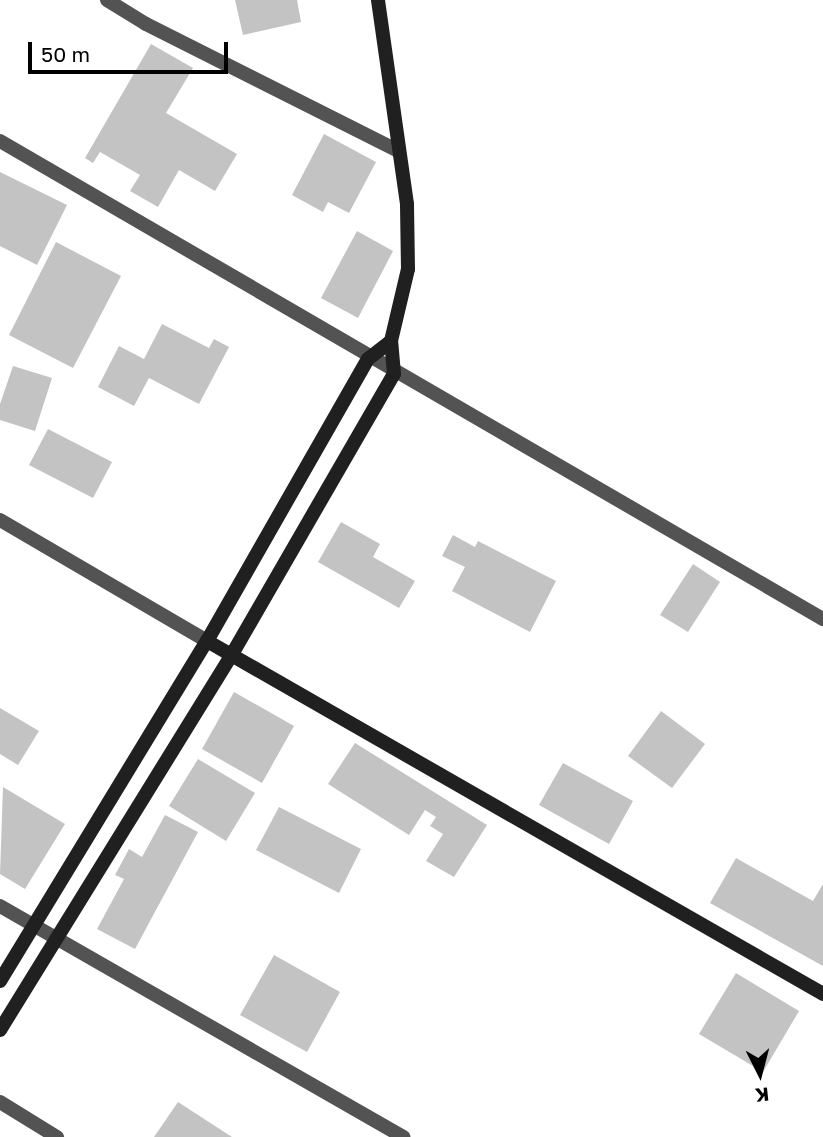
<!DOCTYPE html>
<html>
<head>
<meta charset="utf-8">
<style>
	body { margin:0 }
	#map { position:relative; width:823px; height:1137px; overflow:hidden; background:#fff; font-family:"Golos Text",sans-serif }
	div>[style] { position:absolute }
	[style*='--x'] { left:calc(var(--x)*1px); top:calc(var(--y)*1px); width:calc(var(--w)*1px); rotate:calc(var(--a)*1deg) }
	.building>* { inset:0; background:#c3c3c3 }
	.street>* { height:14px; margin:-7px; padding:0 7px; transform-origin:7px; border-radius:7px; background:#535353 }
	.secondary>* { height:14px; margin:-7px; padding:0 7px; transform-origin:7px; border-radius:7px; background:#202020 }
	span { translate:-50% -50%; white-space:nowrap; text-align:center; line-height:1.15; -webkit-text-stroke:6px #fff; paint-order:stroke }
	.north { position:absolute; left:725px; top:1039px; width:70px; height:70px; -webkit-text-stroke:5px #fff; paint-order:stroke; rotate:174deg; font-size:19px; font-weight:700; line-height:28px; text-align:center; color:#000 }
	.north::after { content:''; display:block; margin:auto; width:24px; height:32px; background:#000; clip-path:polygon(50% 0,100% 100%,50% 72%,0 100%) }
	.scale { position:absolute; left:28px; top:42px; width:200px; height:32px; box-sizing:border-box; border:4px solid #000; border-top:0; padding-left:9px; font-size:21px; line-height:24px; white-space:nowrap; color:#000; -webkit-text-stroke:5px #fff; paint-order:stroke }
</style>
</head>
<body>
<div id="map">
	<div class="building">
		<i style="clip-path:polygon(235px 0,297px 0,301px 22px,243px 35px)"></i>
		<i style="clip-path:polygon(151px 44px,193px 68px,166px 113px,237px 154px,215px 191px,179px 170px,158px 207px,130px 191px,140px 175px,100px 152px,93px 163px,85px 158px)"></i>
		<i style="clip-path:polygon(324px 134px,376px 162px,349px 213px,328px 202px,323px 212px,292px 195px)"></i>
		<i style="clip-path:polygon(0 172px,67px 205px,37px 265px,0 246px)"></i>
		<i style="clip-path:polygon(357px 231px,393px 251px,358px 318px,321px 298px)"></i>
		<i style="clip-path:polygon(56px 242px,121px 276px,73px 368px,9px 335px)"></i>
		<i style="clip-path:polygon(162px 324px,209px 348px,214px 339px,229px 347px,199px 404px,149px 378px,134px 406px,98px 387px,119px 346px,144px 359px)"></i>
		<i style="clip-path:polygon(13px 366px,52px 378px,35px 431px,0 420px,0 404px)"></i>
		<i style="clip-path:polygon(48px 429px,112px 462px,93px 498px,29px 465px)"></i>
		<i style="clip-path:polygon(341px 522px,380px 544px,373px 557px,415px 581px,399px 608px,318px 562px)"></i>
		<i style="clip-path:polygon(453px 535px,475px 547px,478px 541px,556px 581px,530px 632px,452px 591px,465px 567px,442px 556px)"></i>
		<i style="clip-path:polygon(693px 564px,720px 582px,688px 632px,660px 615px)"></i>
		<i style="clip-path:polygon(234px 692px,294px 726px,262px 783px,202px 749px)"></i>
		<i style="clip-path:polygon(0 708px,39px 731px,18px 765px,0 754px)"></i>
		<i style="clip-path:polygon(661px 711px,705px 744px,672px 788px,628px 756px)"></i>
		<i style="clip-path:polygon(355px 743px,487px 825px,454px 877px,426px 861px,443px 834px,430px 826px,436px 817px,425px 810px,409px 835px,328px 784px)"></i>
		<i style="clip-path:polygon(198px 759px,255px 793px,226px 841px,169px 806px)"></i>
		<i style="clip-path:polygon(563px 763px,633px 801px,609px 844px,539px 805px)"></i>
		<i style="clip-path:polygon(3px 787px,65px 824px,25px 889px,0 874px)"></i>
		<i style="clip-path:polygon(279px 807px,361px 849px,339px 893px,256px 850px)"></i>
		<i style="clip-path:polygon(165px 815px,198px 832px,135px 949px,97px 929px,124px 879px,115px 875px,129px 849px,142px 857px)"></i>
		<i style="clip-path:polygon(736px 858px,813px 901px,823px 884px,823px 966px,710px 903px)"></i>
		<i style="clip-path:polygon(274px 955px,340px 992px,307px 1052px,240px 1015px)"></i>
		<i style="clip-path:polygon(736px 973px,799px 1011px,763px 1072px,699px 1034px)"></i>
		<i style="clip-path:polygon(178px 1102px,232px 1137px,154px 1137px)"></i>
	</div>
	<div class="street">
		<i style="--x:107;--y:0;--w:46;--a:31.6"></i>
		<i style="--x:146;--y:24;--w:282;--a:26.7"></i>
		<i style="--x:0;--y:141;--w:952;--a:30.15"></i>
		<i style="--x:0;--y:520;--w:240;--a:30.3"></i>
		<i style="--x:0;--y:906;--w:465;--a:29.8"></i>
		<i style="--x:0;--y:1102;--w:67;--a:31.6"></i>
	</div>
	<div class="secondary">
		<i style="--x:207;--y:641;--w:710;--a:29.81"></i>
		<i style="--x:0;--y:981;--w:398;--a:-58.7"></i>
		<i style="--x:207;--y:641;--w:325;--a:-60.3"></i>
		<i style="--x:368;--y:359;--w:29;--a:-38"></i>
		<i style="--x:0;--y:1030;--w:440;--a:-58.3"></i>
		<i style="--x:231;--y:656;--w:326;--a:-60"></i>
		<i style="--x:394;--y:374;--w:33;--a:-95"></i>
		<i style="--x:391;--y:341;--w:74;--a:-76.7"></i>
		<i style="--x:408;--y:269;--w:65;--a:-90.9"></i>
		<i style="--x:407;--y:204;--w:206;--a:-98.1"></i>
	</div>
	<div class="north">K</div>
	<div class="scale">50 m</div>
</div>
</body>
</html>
